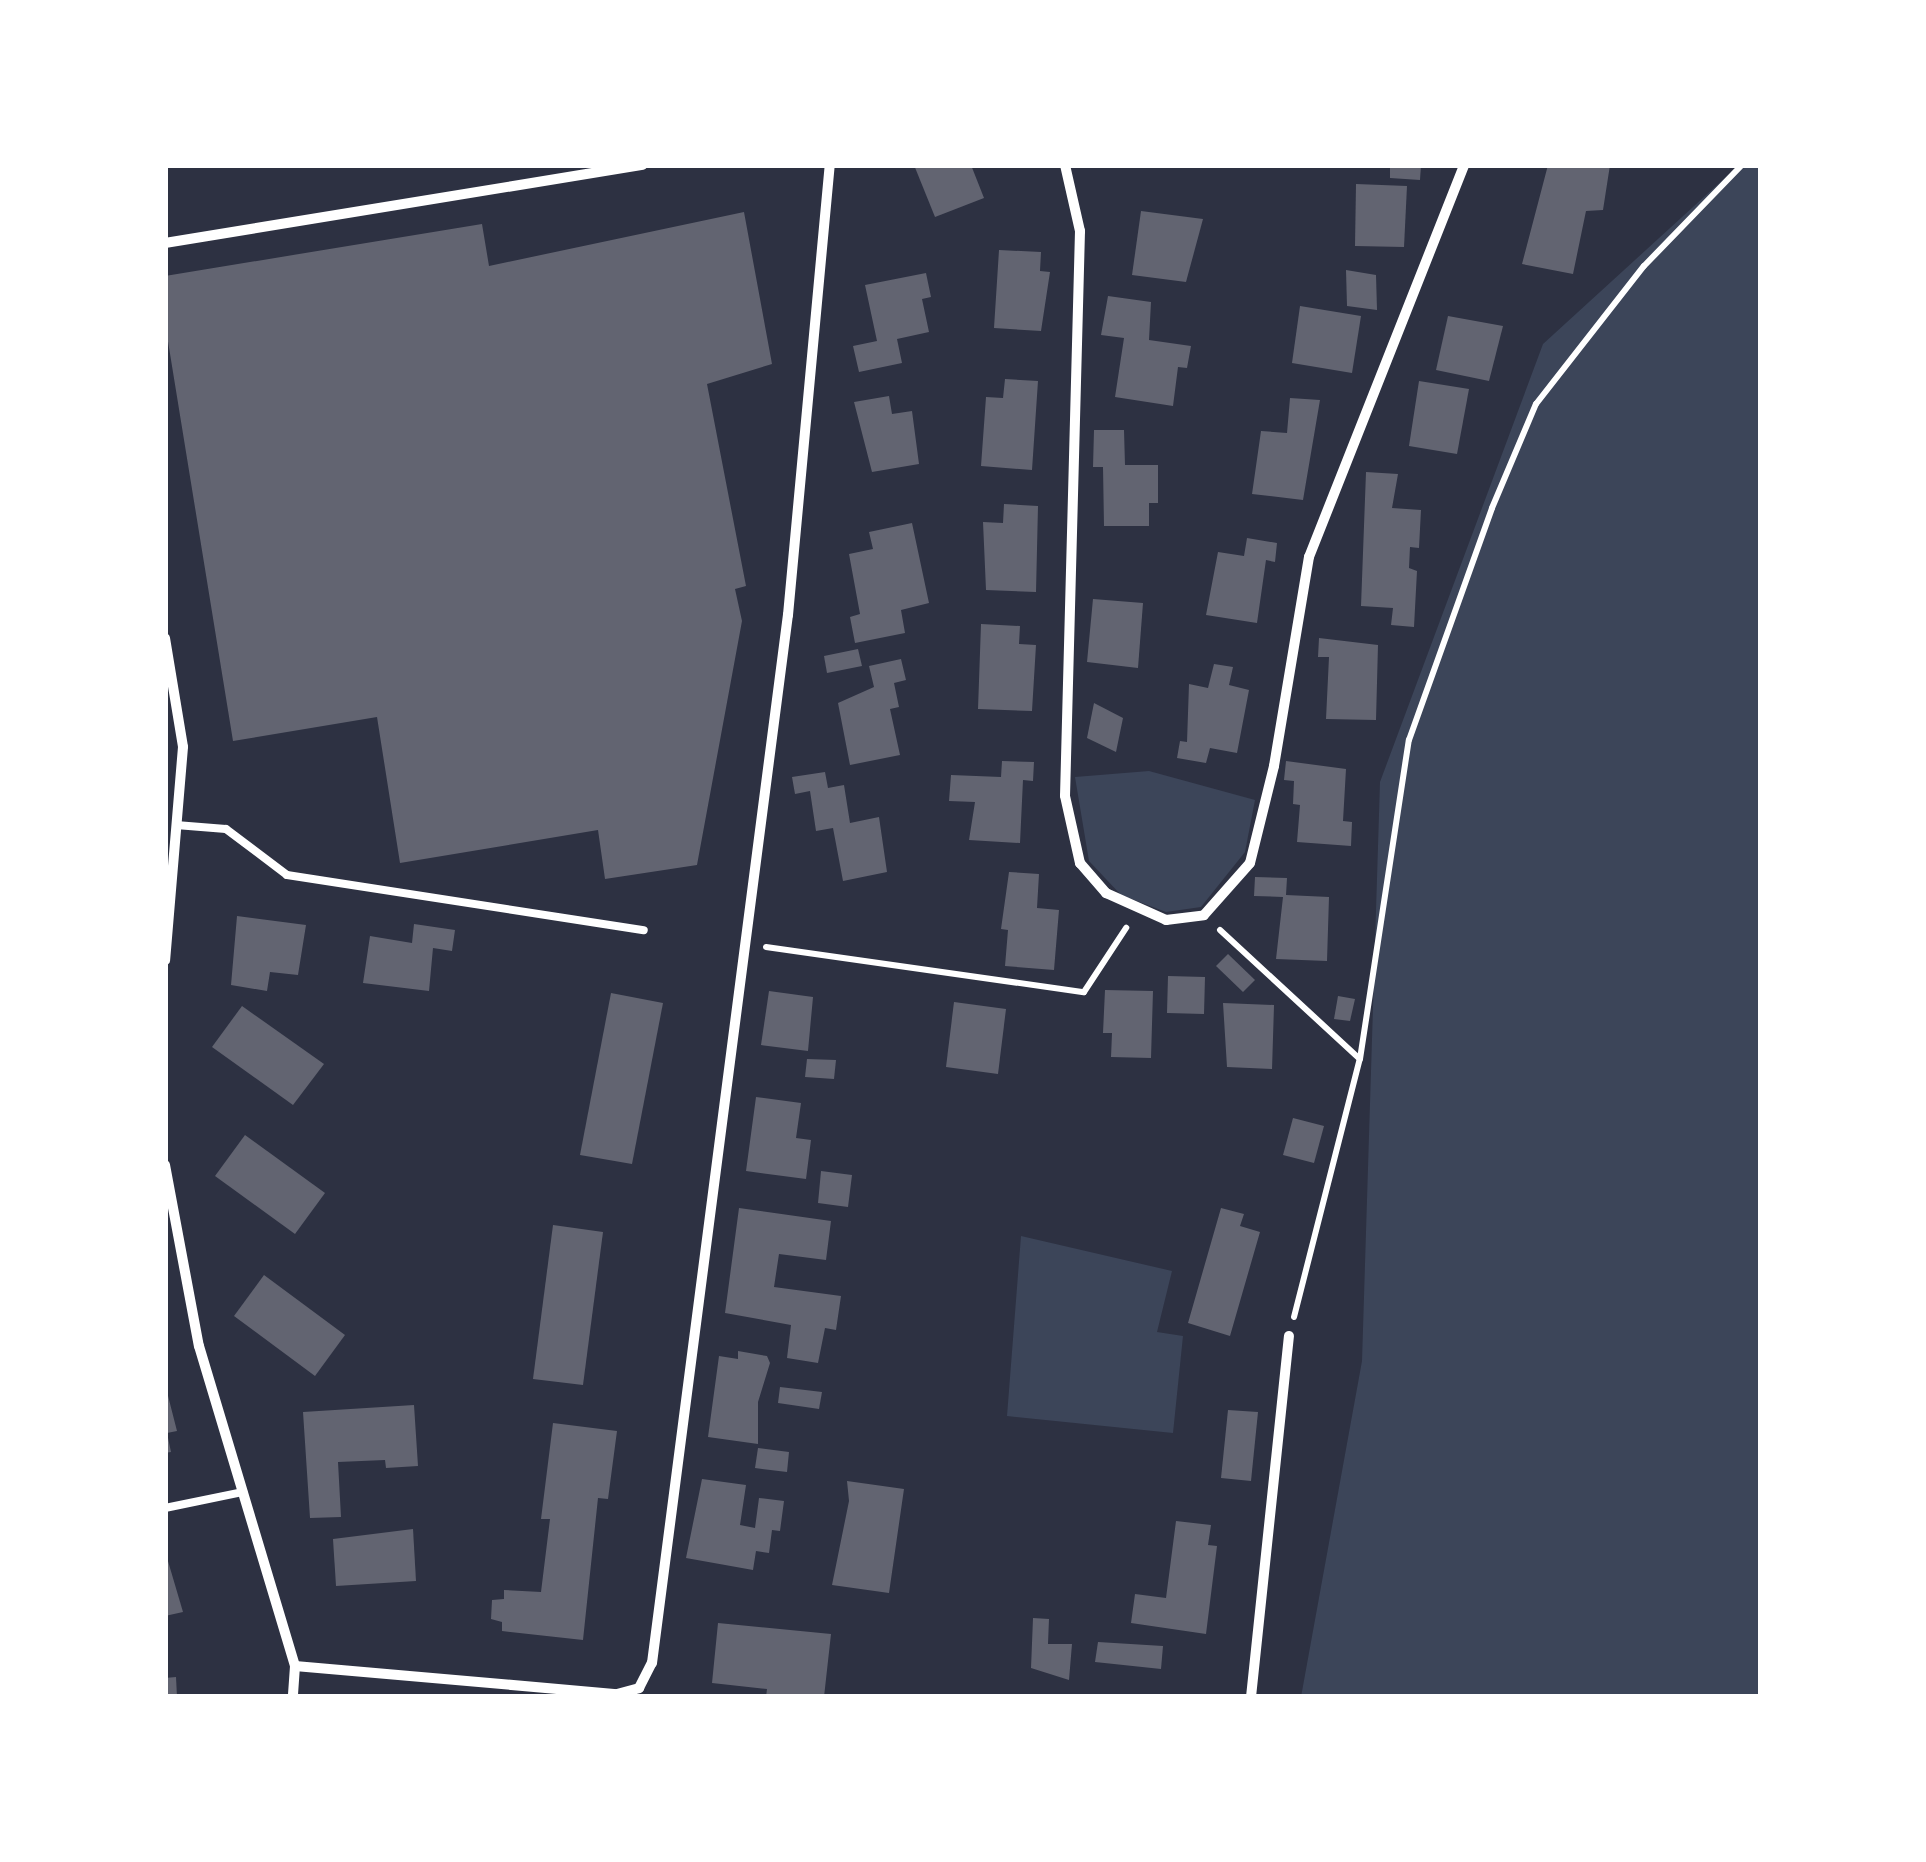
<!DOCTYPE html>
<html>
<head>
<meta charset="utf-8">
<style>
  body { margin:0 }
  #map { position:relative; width:1926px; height:1862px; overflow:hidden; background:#2d3142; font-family:"Archivo Narrow",sans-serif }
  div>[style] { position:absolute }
  .green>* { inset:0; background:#3c4559 }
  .building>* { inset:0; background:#626471 }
  .path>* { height:6px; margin:-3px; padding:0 3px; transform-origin:3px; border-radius:3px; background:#fff }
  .service>* { height:8px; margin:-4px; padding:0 4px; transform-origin:4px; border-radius:4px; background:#fff }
  .minor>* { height:10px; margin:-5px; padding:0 5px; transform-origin:5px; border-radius:5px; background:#fff }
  span { translate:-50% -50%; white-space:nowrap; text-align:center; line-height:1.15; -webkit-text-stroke:10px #fff; paint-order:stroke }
  .frame { position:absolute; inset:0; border:168px solid #fff; pointer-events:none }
</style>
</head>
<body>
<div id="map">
  <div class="green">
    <i style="clip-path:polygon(1739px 165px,1761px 165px,1761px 1697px,1301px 1697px,1362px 1361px,1380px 782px,1543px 344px)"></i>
    <i style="clip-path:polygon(1149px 771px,1255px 800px,1245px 852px,1201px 907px,1166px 912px,1121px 895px,1089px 861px,1075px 777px)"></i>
    <i style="clip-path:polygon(1021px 1236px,1172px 1271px,1157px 1332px,1183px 1336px,1173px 1433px,1007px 1416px)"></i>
  </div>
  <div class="building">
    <i style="clip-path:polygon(914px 165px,971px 165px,984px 198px,935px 217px)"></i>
    <i style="clip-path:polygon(1390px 165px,1421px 165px,1420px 180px,1390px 178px)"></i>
    <i style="clip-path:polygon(1548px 165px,1610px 165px,1603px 210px,1586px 211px,1573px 274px,1522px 264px)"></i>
    <i style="clip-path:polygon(1356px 184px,1407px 186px,1404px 247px,1355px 246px)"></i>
    <i style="clip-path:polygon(1141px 211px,1203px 219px,1186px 282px,1132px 275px)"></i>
    <i style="clip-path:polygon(744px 212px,772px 364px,707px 384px,746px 586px,735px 589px,742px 621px,697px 865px,605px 879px,598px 830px,400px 863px,377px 717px,233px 741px,165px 323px,165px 276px,482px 224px,489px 266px)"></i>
    <i style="clip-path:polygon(999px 250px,1041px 252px,1040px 271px,1050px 272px,1041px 331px,994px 328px)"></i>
    <i style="clip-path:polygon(1346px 270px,1376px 275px,1377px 310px,1347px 306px)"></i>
    <i style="clip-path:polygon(926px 273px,931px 297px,922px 299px,929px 332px,897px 339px,902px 363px,859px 372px,853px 346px,877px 341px,865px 285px)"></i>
    <i style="clip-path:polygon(1108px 296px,1151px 302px,1149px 340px,1191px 346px,1187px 368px,1178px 367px,1173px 406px,1115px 397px,1124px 338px,1101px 335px)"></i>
    <i style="clip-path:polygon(1300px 306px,1361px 316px,1352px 373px,1292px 363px)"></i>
    <i style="clip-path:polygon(1448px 316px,1503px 326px,1489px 381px,1436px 370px)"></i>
    <i style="clip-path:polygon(1005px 379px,1038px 381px,1032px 470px,981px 466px,986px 397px,1003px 398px)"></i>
    <i style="clip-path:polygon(1419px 381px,1469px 389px,1457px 454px,1409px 446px)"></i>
    <i style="clip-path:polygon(889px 396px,892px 414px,912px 411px,919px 464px,872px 472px,854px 402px)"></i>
    <i style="clip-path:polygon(1290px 398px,1320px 400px,1303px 500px,1252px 494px,1261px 431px,1287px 433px)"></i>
    <i style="clip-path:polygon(1094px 430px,1124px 430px,1125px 465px,1158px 465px,1158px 503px,1149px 503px,1149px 526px,1104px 526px,1103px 467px,1093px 467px)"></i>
    <i style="clip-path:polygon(1366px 472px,1398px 474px,1392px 508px,1421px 510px,1419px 548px,1410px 547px,1409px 568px,1417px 571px,1414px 627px,1391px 625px,1393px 608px,1361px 606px)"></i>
    <i style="clip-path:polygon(1004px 504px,1038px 506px,1036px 592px,986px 590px,983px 522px,1003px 523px)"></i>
    <i style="clip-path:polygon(912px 523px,929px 603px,901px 610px,905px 633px,855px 643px,850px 617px,860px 614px,849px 554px,873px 549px,869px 532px)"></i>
    <i style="clip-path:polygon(1247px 538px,1277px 543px,1275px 562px,1266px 560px,1257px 623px,1206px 615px,1218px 552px,1244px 556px)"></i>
    <i style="clip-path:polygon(1093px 599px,1143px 603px,1138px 668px,1087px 662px)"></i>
    <i style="clip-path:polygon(981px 624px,1020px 626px,1019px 644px,1036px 645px,1032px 711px,978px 709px)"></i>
    <i style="clip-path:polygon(1319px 638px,1378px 645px,1376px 720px,1326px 719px,1329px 657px,1318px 657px)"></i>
    <i style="clip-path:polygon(858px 649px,862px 666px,827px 673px,824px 656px)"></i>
    <i style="clip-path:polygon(901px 659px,906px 680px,894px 683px,899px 707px,890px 709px,900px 755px,850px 765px,838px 703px,874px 687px,869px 666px)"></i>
    <i style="clip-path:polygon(1214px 664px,1233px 667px,1229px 685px,1249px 690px,1237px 753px,1210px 748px,1206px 763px,1177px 758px,1180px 741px,1187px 742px,1189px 684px,1208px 688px)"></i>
    <i style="clip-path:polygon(1094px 703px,1123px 718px,1116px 752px,1087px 738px)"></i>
    <i style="clip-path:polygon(1002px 761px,1034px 762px,1033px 781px,1023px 780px,1020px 843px,969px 840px,975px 802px,949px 801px,951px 775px,1001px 777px)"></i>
    <i style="clip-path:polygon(1286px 761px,1346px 769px,1343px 821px,1352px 822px,1351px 846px,1297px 842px,1300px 805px,1293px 804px,1294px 781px,1284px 780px)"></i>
    <i style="clip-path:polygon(825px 772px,828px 788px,844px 785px,850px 823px,879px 817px,887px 872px,843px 881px,833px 828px,816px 831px,810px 791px,795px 794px,792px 777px)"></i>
    <i style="clip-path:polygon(1009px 872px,1039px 874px,1037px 908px,1059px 910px,1054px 970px,1005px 966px,1008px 930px,1001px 929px)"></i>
    <i style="clip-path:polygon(1255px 877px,1287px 878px,1286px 895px,1329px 897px,1327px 961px,1276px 959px,1283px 897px,1254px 896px)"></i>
    <i style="clip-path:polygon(237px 916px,306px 925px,298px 975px,270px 972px,267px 991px,231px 985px)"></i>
    <i style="clip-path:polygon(414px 924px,455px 930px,452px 951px,433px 948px,429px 991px,363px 983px,370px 936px,412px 943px)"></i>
    <i style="clip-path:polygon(1228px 954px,1255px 980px,1243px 992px,1216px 966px)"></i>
    <i style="clip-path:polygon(1168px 976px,1205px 977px,1204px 1014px,1167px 1013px)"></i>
    <i style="clip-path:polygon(1105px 990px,1153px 991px,1151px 1058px,1111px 1057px,1112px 1033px,1103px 1033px)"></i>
    <i style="clip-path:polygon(769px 991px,813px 997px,808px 1051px,761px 1045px)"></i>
    <i style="clip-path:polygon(611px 993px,663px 1003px,632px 1164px,580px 1155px)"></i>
    <i style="clip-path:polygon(1338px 996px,1355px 999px,1350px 1021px,1334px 1019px)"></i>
    <i style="clip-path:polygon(954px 1002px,1006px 1009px,998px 1074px,946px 1067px)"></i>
    <i style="clip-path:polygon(1223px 1003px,1274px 1005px,1272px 1069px,1227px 1067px)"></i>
    <i style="clip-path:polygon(242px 1006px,324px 1064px,293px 1105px,212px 1047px)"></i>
    <i style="clip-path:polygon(807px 1059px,836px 1060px,834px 1079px,805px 1077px)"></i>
    <i style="clip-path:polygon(756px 1097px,801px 1103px,796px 1138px,811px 1140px,806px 1179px,746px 1171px)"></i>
    <i style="clip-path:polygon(1293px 1118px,1324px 1126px,1314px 1163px,1283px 1155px)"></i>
    <i style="clip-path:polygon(245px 1135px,325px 1193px,295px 1234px,215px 1176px)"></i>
    <i style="clip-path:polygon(821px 1171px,852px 1175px,848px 1207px,818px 1203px)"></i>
    <i style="clip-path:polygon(739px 1208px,831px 1221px,826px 1260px,779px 1254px,774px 1287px,841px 1296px,836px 1330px,825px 1328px,818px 1363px,787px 1358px,791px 1325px,725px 1313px)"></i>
    <i style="clip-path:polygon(1221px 1208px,1244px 1214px,1240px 1226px,1260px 1232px,1230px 1336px,1188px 1323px)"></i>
    <i style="clip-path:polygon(553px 1225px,603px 1232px,583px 1385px,533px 1379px)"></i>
    <i style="clip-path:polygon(264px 1275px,345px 1335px,315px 1376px,234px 1316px)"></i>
    <i style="clip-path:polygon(738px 1351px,767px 1356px,770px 1363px,758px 1402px,758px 1444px,708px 1437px,719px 1356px,738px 1359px)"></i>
    <i style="clip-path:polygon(165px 1384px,177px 1431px,167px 1433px,171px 1452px,165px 1453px)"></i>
    <i style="clip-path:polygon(780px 1387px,822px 1392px,819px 1409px,778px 1403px)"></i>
    <i style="clip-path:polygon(414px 1405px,418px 1466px,386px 1468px,385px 1460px,338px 1462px,341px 1517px,310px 1518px,303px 1412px)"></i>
    <i style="clip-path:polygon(1228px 1410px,1258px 1412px,1251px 1481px,1221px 1478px)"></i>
    <i style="clip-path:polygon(553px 1423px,617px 1431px,608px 1499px,598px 1498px,583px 1640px,502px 1631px,502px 1622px,491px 1619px,492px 1600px,504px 1599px,504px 1590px,541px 1592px,550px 1519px,541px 1519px)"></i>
    <i style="clip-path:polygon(758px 1448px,789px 1452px,787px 1472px,755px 1468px)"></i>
    <i style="clip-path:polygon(702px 1479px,746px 1485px,740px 1525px,755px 1528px,759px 1498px,784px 1501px,780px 1531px,772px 1530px,769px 1553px,756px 1551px,753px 1570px,686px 1558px)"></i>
    <i style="clip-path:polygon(847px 1481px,904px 1489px,889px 1593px,832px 1585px,849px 1501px)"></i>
    <i style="clip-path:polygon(1176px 1521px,1211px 1525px,1208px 1545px,1217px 1546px,1206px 1634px,1131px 1623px,1135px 1594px,1166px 1598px)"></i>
    <i style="clip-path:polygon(413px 1529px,416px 1581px,336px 1586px,333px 1539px)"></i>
    <i style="clip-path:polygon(165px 1551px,183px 1612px,165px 1616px)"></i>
    <i style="clip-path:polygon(1033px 1618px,1049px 1619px,1048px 1644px,1072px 1644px,1069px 1680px,1031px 1668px)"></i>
    <i style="clip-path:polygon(718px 1623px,831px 1634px,824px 1697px,766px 1697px,767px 1689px,712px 1683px)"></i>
    <i style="clip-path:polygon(1098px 1642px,1163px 1646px,1161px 1669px,1095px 1662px)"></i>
    <i style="clip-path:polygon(176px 1677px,177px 1697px,165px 1697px,165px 1678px)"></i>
  </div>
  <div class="path">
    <i style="left:1220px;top:930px;width:190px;rotate:42.7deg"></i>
    <i style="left:766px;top:947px;width:321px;rotate:8.1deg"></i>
    <i style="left:1084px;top:992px;width:77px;rotate:-56.7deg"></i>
    <i style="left:1294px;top:1317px;width:266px;rotate:-75.7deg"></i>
    <i style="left:1360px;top:1059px;width:323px;rotate:-81.3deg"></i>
    <i style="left:1409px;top:740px;width:246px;rotate:-70.3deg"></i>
    <i style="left:1492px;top:508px;width:113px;rotate:-67.1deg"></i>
    <i style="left:1536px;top:404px;width:175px;rotate:-52deg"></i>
    <i style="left:1644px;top:266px;width:141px;rotate:-45.9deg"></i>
  </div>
  <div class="service">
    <i style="left:176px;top:825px;width:50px;rotate:4.6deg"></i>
    <i style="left:226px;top:829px;width:76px;rotate:37deg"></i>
    <i style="left:287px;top:875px;width:361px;rotate:8.8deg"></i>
    <i style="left:165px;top:1508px;width:80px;rotate:-11.6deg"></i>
  </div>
  <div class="minor">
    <i style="left:1065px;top:165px;width:68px;rotate:77.2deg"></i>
    <i style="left:1080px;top:231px;width:565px;rotate:91.52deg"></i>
    <i style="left:1065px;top:796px;width:69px;rotate:77.4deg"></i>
    <i style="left:1080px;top:863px;width:40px;rotate:49deg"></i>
    <i style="left:1106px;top:893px;width:66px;rotate:24.2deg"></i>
    <i style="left:1166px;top:920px;width:38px;rotate:-7deg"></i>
    <i style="left:1204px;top:915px;width:69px;rotate:-48.5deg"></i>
    <i style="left:1250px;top:863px;width:100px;rotate:-76.1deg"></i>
    <i style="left:1274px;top:766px;width:212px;rotate:-80.5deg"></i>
    <i style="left:1309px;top:557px;width:422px;rotate:-68.4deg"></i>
    <i style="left:165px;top:243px;width:484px;rotate:-9.3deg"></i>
    <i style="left:165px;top:638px;width:110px;rotate:80.6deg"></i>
    <i style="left:183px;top:747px;width:214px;rotate:94.8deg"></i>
    <i style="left:165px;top:1165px;width:184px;rotate:79.4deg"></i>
    <i style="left:199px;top:1346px;width:334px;rotate:73.3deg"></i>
    <i style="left:295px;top:1666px;width:31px;rotate:94deg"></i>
    <i style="left:295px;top:1666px;width:323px;rotate:5deg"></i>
    <i style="left:617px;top:1694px;width:23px;rotate:-15deg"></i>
    <i style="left:639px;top:1688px;width:28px;rotate:-63deg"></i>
    <i style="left:652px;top:1663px;width:1057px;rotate:-82.61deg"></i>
    <i style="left:788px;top:615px;width:452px;rotate:-84.7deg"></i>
    <i style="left:1251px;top:1697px;width:363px;rotate:-84deg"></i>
  </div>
  <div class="frame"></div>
</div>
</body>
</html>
